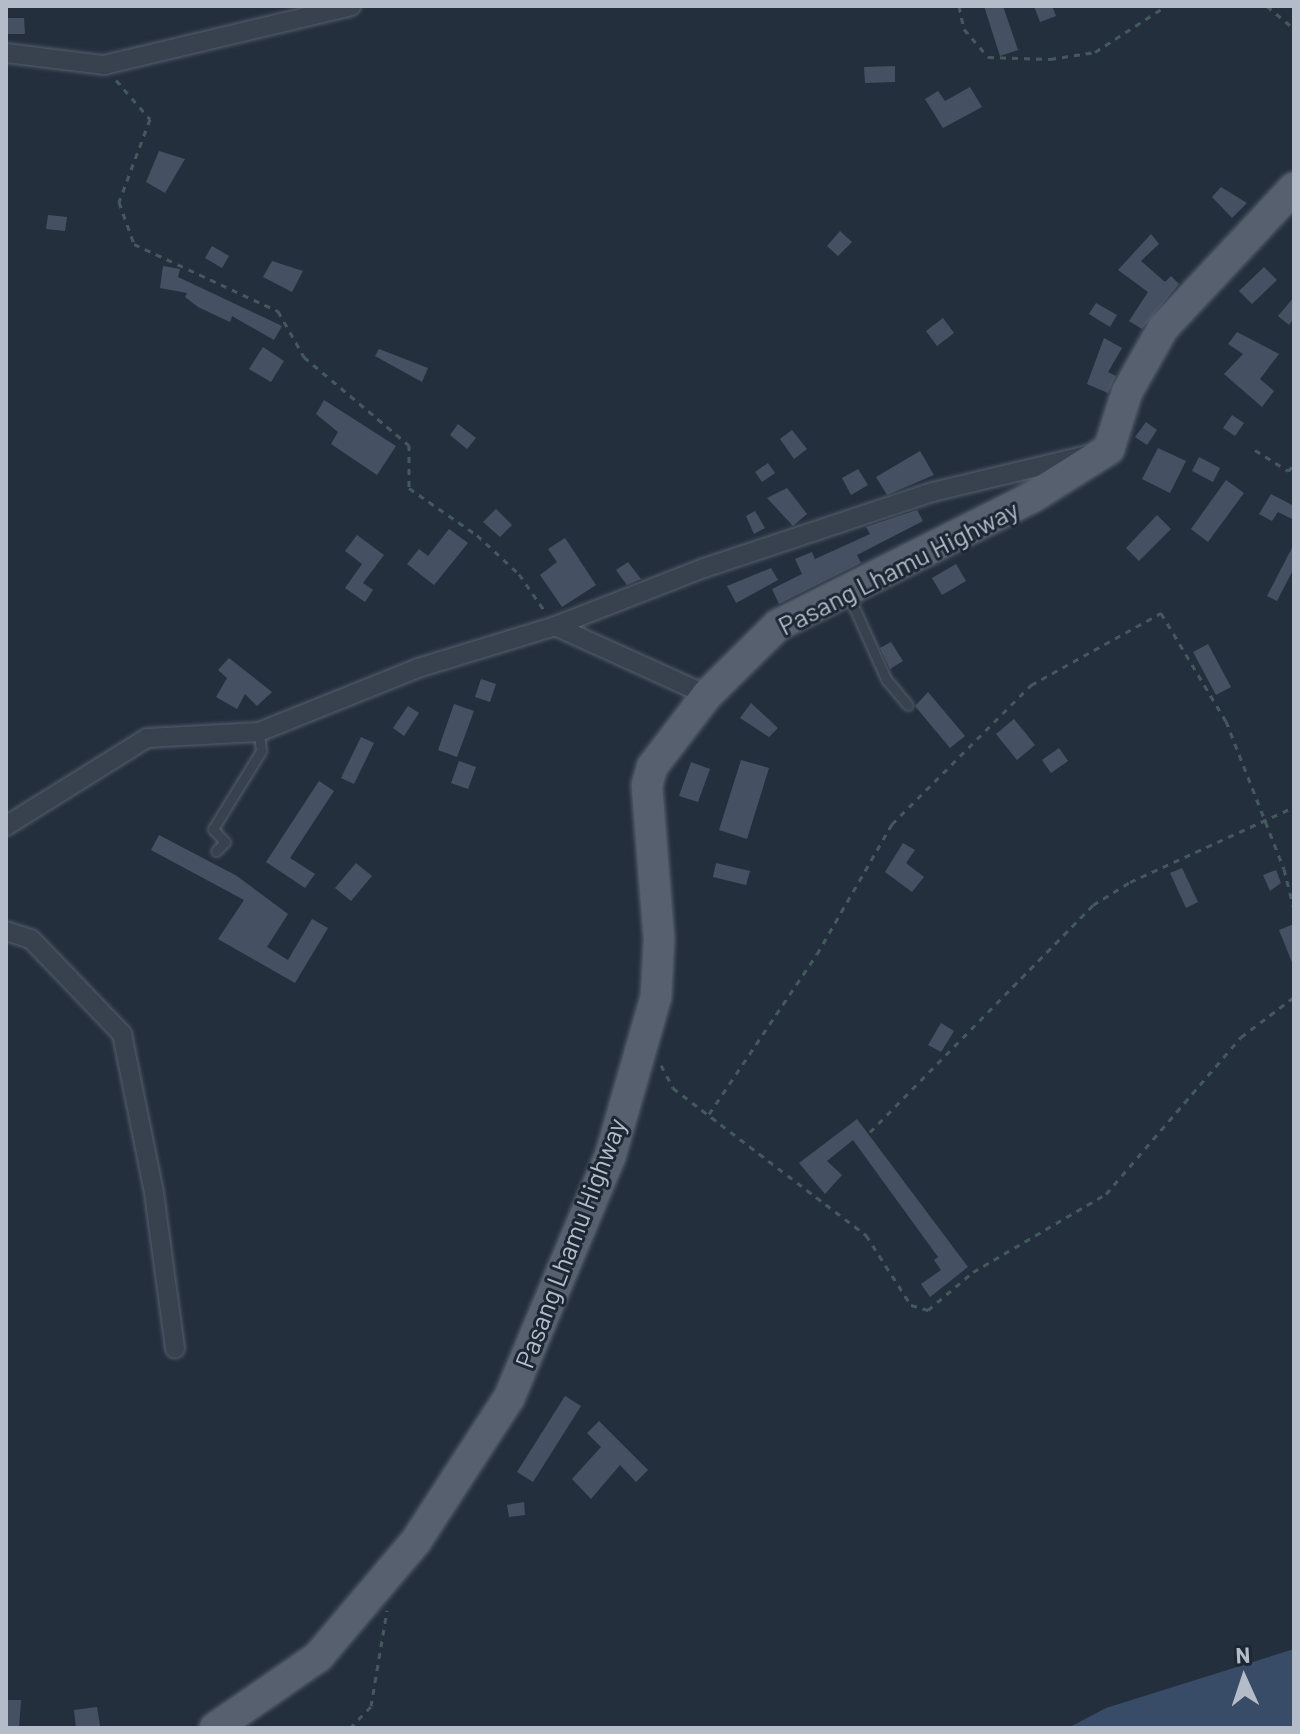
<!DOCTYPE html>
<html>
<head>
<meta charset="utf-8">
<style>
  body { margin:0 }
  #map { position:relative; width:1300px; height:1734px; overflow:hidden; background:#242f3e; font-family:Barlow,sans-serif }
  div>[style] { position:absolute }
  .water>* { inset:0; background:#394c67 }
  .building>* { inset:0; background:#455162 }
  .path>* { height:3px; margin-top:-1.5px; transform-origin:0; background:repeating-linear-gradient(90deg,#44595c 0 6px,transparent 0 12px) }
  .roads { filter:drop-shadow(0 0 2px #565f6c) drop-shadow(0 0 2px #565f6c) }
  .service>* { height:9px; margin:-4.5px; padding:0 4.5px; transform-origin:4.5px; border-radius:4.5px; background:#38414e }
  .minor>* { height:18px; margin:-9px; padding:0 9px; transform-origin:9px; border-radius:9px; background:#38414e }
  .primary>* { height:30px; margin:-15px; padding:0 15px; transform-origin:15px; border-radius:15px; background:#56606e }
  span { translate:-50% -50%; white-space:nowrap; text-align:center; line-height:1.15; -webkit-text-stroke:6px #1d2633; paint-order:stroke }
  .street-label { font-size:26px; color:#b4bcc9 }
  .frame { position:absolute; inset:0; border:8px solid #b4bcc9; pointer-events:none }
  .north { position:absolute; left:1204px; top:1638px; width:80px; height:80px; -webkit-text-stroke:6px #1d2633; paint-order:stroke; rotate:357deg; font-size:22px; font-weight:700; line-height:32px; text-align:center; color:#b4bcc9 }
  .north::after { content:''; display:block; margin:auto; width:28px; height:36px; background:#b4bcc9; clip-path:polygon(50% 0,100% 100%,50% 72%,0 100%) }
</style>
</head>
<body>
<div id="map">
  <div class="water">
    <i style="clip-path:polygon(1294px 1649px,1294px 1728px,1068px 1728px,1106px 1708px)"></i>
  </div>
  <div class="building">
    <i style="clip-path:polygon(984px 6px,1003px 6px,1018px 50px,1000px 56px)"></i>
    <i style="clip-path:polygon(1034px 6px,1052px 6px,1056px 16px,1040px 22px)"></i>
    <i style="clip-path:polygon(6px 18px,24px 18px,25px 34px,6px 34px)"></i>
    <i style="clip-path:polygon(895px 66px,895px 82px,865px 83px,864px 67px)"></i>
    <i style="clip-path:polygon(970px 87px,982px 107px,943px 128px,925px 99px,938px 91px,945px 101px)"></i>
    <i style="clip-path:polygon(159px 151px,185px 159px,165px 193px,146px 182px)"></i>
    <i style="clip-path:polygon(1221px 187px,1247px 203px,1232px 218px,1212px 197px)"></i>
    <i style="clip-path:polygon(48px 215px,67px 217px,65px 231px,46px 229px)"></i>
    <i style="clip-path:polygon(840px 231px,852px 242px,838px 256px,827px 246px)"></i>
    <i style="clip-path:polygon(1151px 234px,1159px 244px,1141px 261px,1165px 282px,1171px 276px,1179px 284px,1142px 329px,1129px 321px,1148px 292px,1118px 270px)"></i>
    <i style="clip-path:polygon(212px 246px,229px 256px,222px 268px,205px 258px)"></i>
    <i style="clip-path:polygon(272px 261px,303px 271px,292px 292px,263px 277px)"></i>
    <i style="clip-path:polygon(163px 266px,180px 269px,178px 277px,282px 326px,274px 340px,232px 316px,230px 322px,198px 307px,185px 297px,187px 293px,160px 288px)"></i>
    <i style="clip-path:polygon(1264px 267px,1277px 280px,1252px 304px,1239px 291px)"></i>
    <i style="clip-path:polygon(1294px 297px,1294px 318px,1289px 325px,1278px 316px)"></i>
    <i style="clip-path:polygon(1096px 303px,1117px 315px,1110px 327px,1089px 314px)"></i>
    <i style="clip-path:polygon(943px 318px,954px 333px,937px 346px,926px 331px)"></i>
    <i style="clip-path:polygon(1237px 332px,1279px 354px,1260px 379px,1274px 391px,1262px 407px,1224px 374px,1243px 354px,1228px 344px)"></i>
    <i style="clip-path:polygon(1104px 338px,1122px 348px,1108px 372px,1116px 376px,1108px 393px,1087px 384px)"></i>
    <i style="clip-path:polygon(263px 347px,284px 361px,271px 382px,249px 369px)"></i>
    <i style="clip-path:polygon(379px 349px,428px 368px,422px 382px,375px 356px)"></i>
    <i style="clip-path:polygon(324px 400px,396px 446px,377px 475px,331px 444px,338px 432px,316px 414px)"></i>
    <i style="clip-path:polygon(1232px 415px,1244px 423px,1235px 436px,1223px 428px)"></i>
    <i style="clip-path:polygon(1146px 422px,1157px 430px,1147px 445px,1135px 437px)"></i>
    <i style="clip-path:polygon(458px 424px,476px 438px,467px 449px,450px 435px)"></i>
    <i style="clip-path:polygon(792px 430px,807px 449px,794px 459px,780px 439px)"></i>
    <i style="clip-path:polygon(1158px 448px,1186px 461px,1170px 493px,1142px 479px)"></i>
    <i style="clip-path:polygon(920px 451px,934px 475px,887px 495px,876px 477px)"></i>
    <i style="clip-path:polygon(1199px 457px,1220px 468px,1213px 482px,1192px 471px)"></i>
    <i style="clip-path:polygon(768px 463px,775px 473px,762px 482px,755px 472px)"></i>
    <i style="clip-path:polygon(858px 469px,868px 485px,851px 495px,842px 478px)"></i>
    <i style="clip-path:polygon(1226px 480px,1244px 493px,1208px 542px,1191px 529px)"></i>
    <i style="clip-path:polygon(787px 488px,807px 514px,793px 526px,767px 498px)"></i>
    <i style="clip-path:polygon(1271px 494px,1294px 506px,1294px 520px,1278px 512px,1272px 521px,1259px 514px)"></i>
    <i style="clip-path:polygon(496px 509px,512px 525px,500px 537px,483px 522px)"></i>
    <i style="clip-path:polygon(917px 510px,923px 521px,857px 555px,861px 563px,779px 604px,772px 589px,802px 574px,795px 559px,812px 552px,815px 559px,870px 534px,866px 527px)"></i>
    <i style="clip-path:polygon(755px 511px,765px 528px,754px 534px,746px 516px)"></i>
    <i style="clip-path:polygon(1157px 515px,1171px 529px,1139px 561px,1126px 548px)"></i>
    <i style="clip-path:polygon(449px 529px,468px 543px,434px 585px,407px 564px,419px 549px,428px 556px)"></i>
    <i style="clip-path:polygon(357px 535px,384px 555px,363px 583px,373px 590px,365px 602px,345px 588px,362px 564px,345px 551px)"></i>
    <i style="clip-path:polygon(565px 538px,596px 585px,562px 607px,540px 575px,557px 562px,548px 549px)"></i>
    <i style="clip-path:polygon(1294px 544px,1294px 568px,1277px 601px,1267px 596px)"></i>
    <i style="clip-path:polygon(628px 562px,641px 579px,627px 585px,616px 570px)"></i>
    <i style="clip-path:polygon(956px 564px,966px 581px,942px 595px,932px 578px)"></i>
    <i style="clip-path:polygon(771px 568px,778px 580px,736px 603px,727px 586px)"></i>
    <i style="clip-path:polygon(891px 642px,903px 661px,890px 669px,880px 648px)"></i>
    <i style="clip-path:polygon(1208px 644px,1231px 687px,1216px 695px,1193px 652px)"></i>
    <i style="clip-path:polygon(229px 658px,272px 692px,257px 706px,245px 694px,237px 709px,216px 697px,227px 678px,218px 670px)"></i>
    <i style="clip-path:polygon(481px 679px,496px 684px,490px 702px,475px 697px)"></i>
    <i style="clip-path:polygon(928px 692px,965px 736px,950px 748px,915px 706px)"></i>
    <i style="clip-path:polygon(751px 703px,778px 728px,769px 737px,740px 718px)"></i>
    <i style="clip-path:polygon(454px 704px,474px 711px,457px 757px,438px 750px)"></i>
    <i style="clip-path:polygon(408px 706px,419px 713px,404px 736px,393px 728px)"></i>
    <i style="clip-path:polygon(1014px 719px,1035px 745px,1017px 760px,996px 734px)"></i>
    <i style="clip-path:polygon(361px 737px,374px 743px,354px 784px,341px 778px)"></i>
    <i style="clip-path:polygon(1059px 748px,1068px 761px,1051px 773px,1042px 760px)"></i>
    <i style="clip-path:polygon(741px 760px,769px 768px,747px 839px,719px 830px)"></i>
    <i style="clip-path:polygon(459px 761px,476px 767px,468px 789px,451px 783px)"></i>
    <i style="clip-path:polygon(691px 762px,710px 769px,698px 802px,679px 796px)"></i>
    <i style="clip-path:polygon(319px 781px,334px 791px,290px 858px,315px 874px,305px 888px,266px 862px)"></i>
    <i style="clip-path:polygon(159px 835px,237px 876px,288px 914px,267px 947px,288px 960px,312px 919px,328px 928px,295px 983px,218px 939px,244px 900px,151px 850px)"></i>
    <i style="clip-path:polygon(903px 843px,915px 850px,906px 863px,924px 877px,912px 892px,885px 872px)"></i>
    <i style="clip-path:polygon(356px 863px,372px 876px,351px 901px,335px 888px)"></i>
    <i style="clip-path:polygon(716px 863px,750px 871px,746px 885px,713px 877px)"></i>
    <i style="clip-path:polygon(1182px 868px,1198px 902px,1186px 908px,1170px 873px)"></i>
    <i style="clip-path:polygon(1276px 870px,1281px 883px,1270px 891px,1263px 875px)"></i>
    <i style="clip-path:polygon(1294px 924px,1294px 965px,1293px 965px,1279px 930px)"></i>
    <i style="clip-path:polygon(941px 1023px,954px 1031px,941px 1052px,928px 1045px)"></i>
    <i style="clip-path:polygon(857px 1119px,968px 1267px,930px 1297px,921px 1284px,941px 1270px,934px 1260px,938px 1257px,853px 1140px,827px 1161px,842px 1175px,825px 1194px,799px 1163px)"></i>
    <i style="clip-path:polygon(565px 1396px,581px 1406px,533px 1482px,517px 1472px)"></i>
    <i style="clip-path:polygon(599px 1421px,648px 1470px,636px 1482px,620px 1465px,591px 1499px,572px 1479px,601px 1447px,587px 1433px)"></i>
    <i style="clip-path:polygon(524px 1502px,525px 1515px,509px 1517px,507px 1505px)"></i>
    <i style="clip-path:polygon(6px 1700px,21px 1700px,19px 1728px,6px 1728px)"></i>
    <i style="clip-path:polygon(97px 1707px,100px 1726px,76px 1728px,74px 1710px)"></i>
  </div>
  <div class="path">
    <i style="left:959px;top:6px;width:24px;rotate:78deg"></i>
    <i style="left:964px;top:29px;width:37px;rotate:49deg"></i>
    <i style="left:988px;top:57px;width:62px;rotate:1.8deg"></i>
    <i style="left:1050px;top:59px;width:46px;rotate:-8.8deg"></i>
    <i style="left:1095px;top:52px;width:85px;rotate:-32.9deg"></i>
    <i style="left:1267px;top:6px;width:35px;rotate:40deg"></i>
    <i style="left:116px;top:80px;width:52px;rotate:48.9deg"></i>
    <i style="left:150px;top:119px;width:89px;rotate:110.5deg"></i>
    <i style="left:119px;top:202px;width:45px;rotate:70.3deg"></i>
    <i style="left:134px;top:244px;width:159px;rotate:25deg"></i>
    <i style="left:278px;top:311px;width:53px;rotate:60.5deg"></i>
    <i style="left:304px;top:357px;width:137px;rotate:40deg"></i>
    <i style="left:409px;top:445px;width:43px;rotate:90deg"></i>
    <i style="left:409px;top:488px;width:83px;rotate:34.7deg"></i>
    <i style="left:477px;top:535px;width:57px;rotate:42.9deg"></i>
    <i style="left:519px;top:574px;width:44px;rotate:55.2deg"></i>
    <i style="left:1255px;top:450px;width:39px;rotate:32deg"></i>
    <i style="left:1288px;top:471px;width:8px;rotate:-45deg"></i>
    <i style="left:661px;top:1065px;width:26px;rotate:62deg"></i>
    <i style="left:673px;top:1088px;width:243px;rotate:37.3deg"></i>
    <i style="left:866px;top:1235px;width:83px;rotate:57.3deg"></i>
    <i style="left:911px;top:1305px;width:18px;rotate:16deg"></i>
    <i style="left:928px;top:1310px;width:59px;rotate:-40.2deg"></i>
    <i style="left:973px;top:1272px;width:154px;rotate:-30.4deg"></i>
    <i style="left:1106px;top:1194px;width:207px;rotate:-49.3deg"></i>
    <i style="left:1241px;top:1037px;width:66px;rotate:-37deg"></i>
    <i style="left:709px;top:1114px;width:193px;rotate:-56deg"></i>
    <i style="left:817px;top:954px;width:150px;rotate:-60deg"></i>
    <i style="left:892px;top:824px;width:197px;rotate:-45deg"></i>
    <i style="left:1031px;top:685px;width:149px;rotate:-29deg"></i>
    <i style="left:1161px;top:613px;width:126px;rotate:59deg"></i>
    <i style="left:1226px;top:721px;width:159px;rotate:68.6deg"></i>
    <i style="left:1284px;top:869px;width:41px;rotate:76deg"></i>
    <i style="left:870px;top:1132px;width:318px;rotate:-45.5deg"></i>
    <i style="left:1093px;top:905px;width:44px;rotate:-31.9deg"></i>
    <i style="left:1130px;top:882px;width:180px;rotate:-24.6deg"></i>
    <i style="left:350px;top:1728px;width:30px;rotate:-46deg"></i>
    <i style="left:371px;top:1706px;width:97px;rotate:-80.5deg"></i>
  </div>
  <div class="roads">
    <div class="service">
      <i style="left:848px;top:594px;width:93px;rotate:65.9deg"></i>
      <i style="left:886px;top:679px;width:34px;rotate:50deg"></i>
      <i style="left:216px;top:851px;width:13px;rotate:-45deg"></i>
      <i style="left:225px;top:842px;width:18px;rotate:-133deg"></i>
      <i style="left:213px;top:829px;width:92px;rotate:-58.4deg"></i>
      <i style="left:261px;top:751px;width:19px;rotate:-96deg"></i>
    </div>
    <div class="minor">
      <i style="left:6px;top:53px;width:99px;rotate:7deg"></i>
      <i style="left:104px;top:65px;width:254px;rotate:-13.4deg"></i>
      <i style="left:555px;top:626px;width:167px;rotate:24.4deg"></i>
      <i style="left:6px;top:826px;width:166px;rotate:-32deg"></i>
      <i style="left:147px;top:738px;width:112px;rotate:-3.1deg"></i>
      <i style="left:259px;top:732px;width:171px;rotate:-21.9deg"></i>
      <i style="left:418px;top:668px;width:143px;rotate:-17deg"></i>
      <i style="left:555px;top:626px;width:160px;rotate:-21.3deg"></i>
      <i style="left:704px;top:568px;width:241px;rotate:-18.4deg"></i>
      <i style="left:933px;top:492px;width:158px;rotate:-13.5deg"></i>
      <i style="left:6px;top:931px;width:26px;rotate:18deg"></i>
      <i style="left:31px;top:939px;width:132px;rotate:46.2deg"></i>
      <i style="left:122px;top:1034px;width:162px;rotate:78.6deg"></i>
      <i style="left:154px;top:1193px;width:157px;rotate:82.3deg"></i>
    </div>
    <div class="primary">
      <i style="left:215px;top:1728px;width:125px;rotate:-34.6deg"></i>
      <i style="left:318px;top:1657px;width:152px;rotate:-49.8deg"></i>
      <i style="left:416px;top:1541px;width:171px;rotate:-57deg"></i>
      <i style="left:509px;top:1398px;width:261px;rotate:-67.3deg"></i>
      <i style="left:610px;top:1157px;width:166px;rotate:-74deg"></i>
      <i style="left:656px;top:997px;width:58px;rotate:-87deg"></i>
      <i style="left:659px;top:939px;width:154px;rotate:-94.5deg"></i>
      <i style="left:647px;top:785px;width:19px;rotate:-74deg"></i>
      <i style="left:652px;top:767px;width:91px;rotate:-52.6deg"></i>
      <i style="left:707px;top:695px;width:100px;rotate:-44.6deg"></i>
      <i style="left:778px;top:625px;width:283px;rotate:-26.7deg"></i>
      <i style="left:1031px;top:498px;width:92px;rotate:-32.1deg"></i>
      <i style="left:1109px;top:449px;width:60px;rotate:-72.5deg"></i>
      <i style="left:1127px;top:392px;width:73px;rotate:-60.6deg"></i>
      <i style="left:1163px;top:328px;width:192px;rotate:-46.9deg"></i>
    </div>
  </div>
  <div class="street-label">
    <span style="left:898px;top:567px;rotate:-27deg">Pasang Lhamu Highway</span>
    <span style="left:570px;top:1243px;rotate:-69deg">Pasang Lhamu Highway</span>
  </div>
  <div class="frame"></div>
  <div class="north">N</div>
</div>
</body>
</html>
